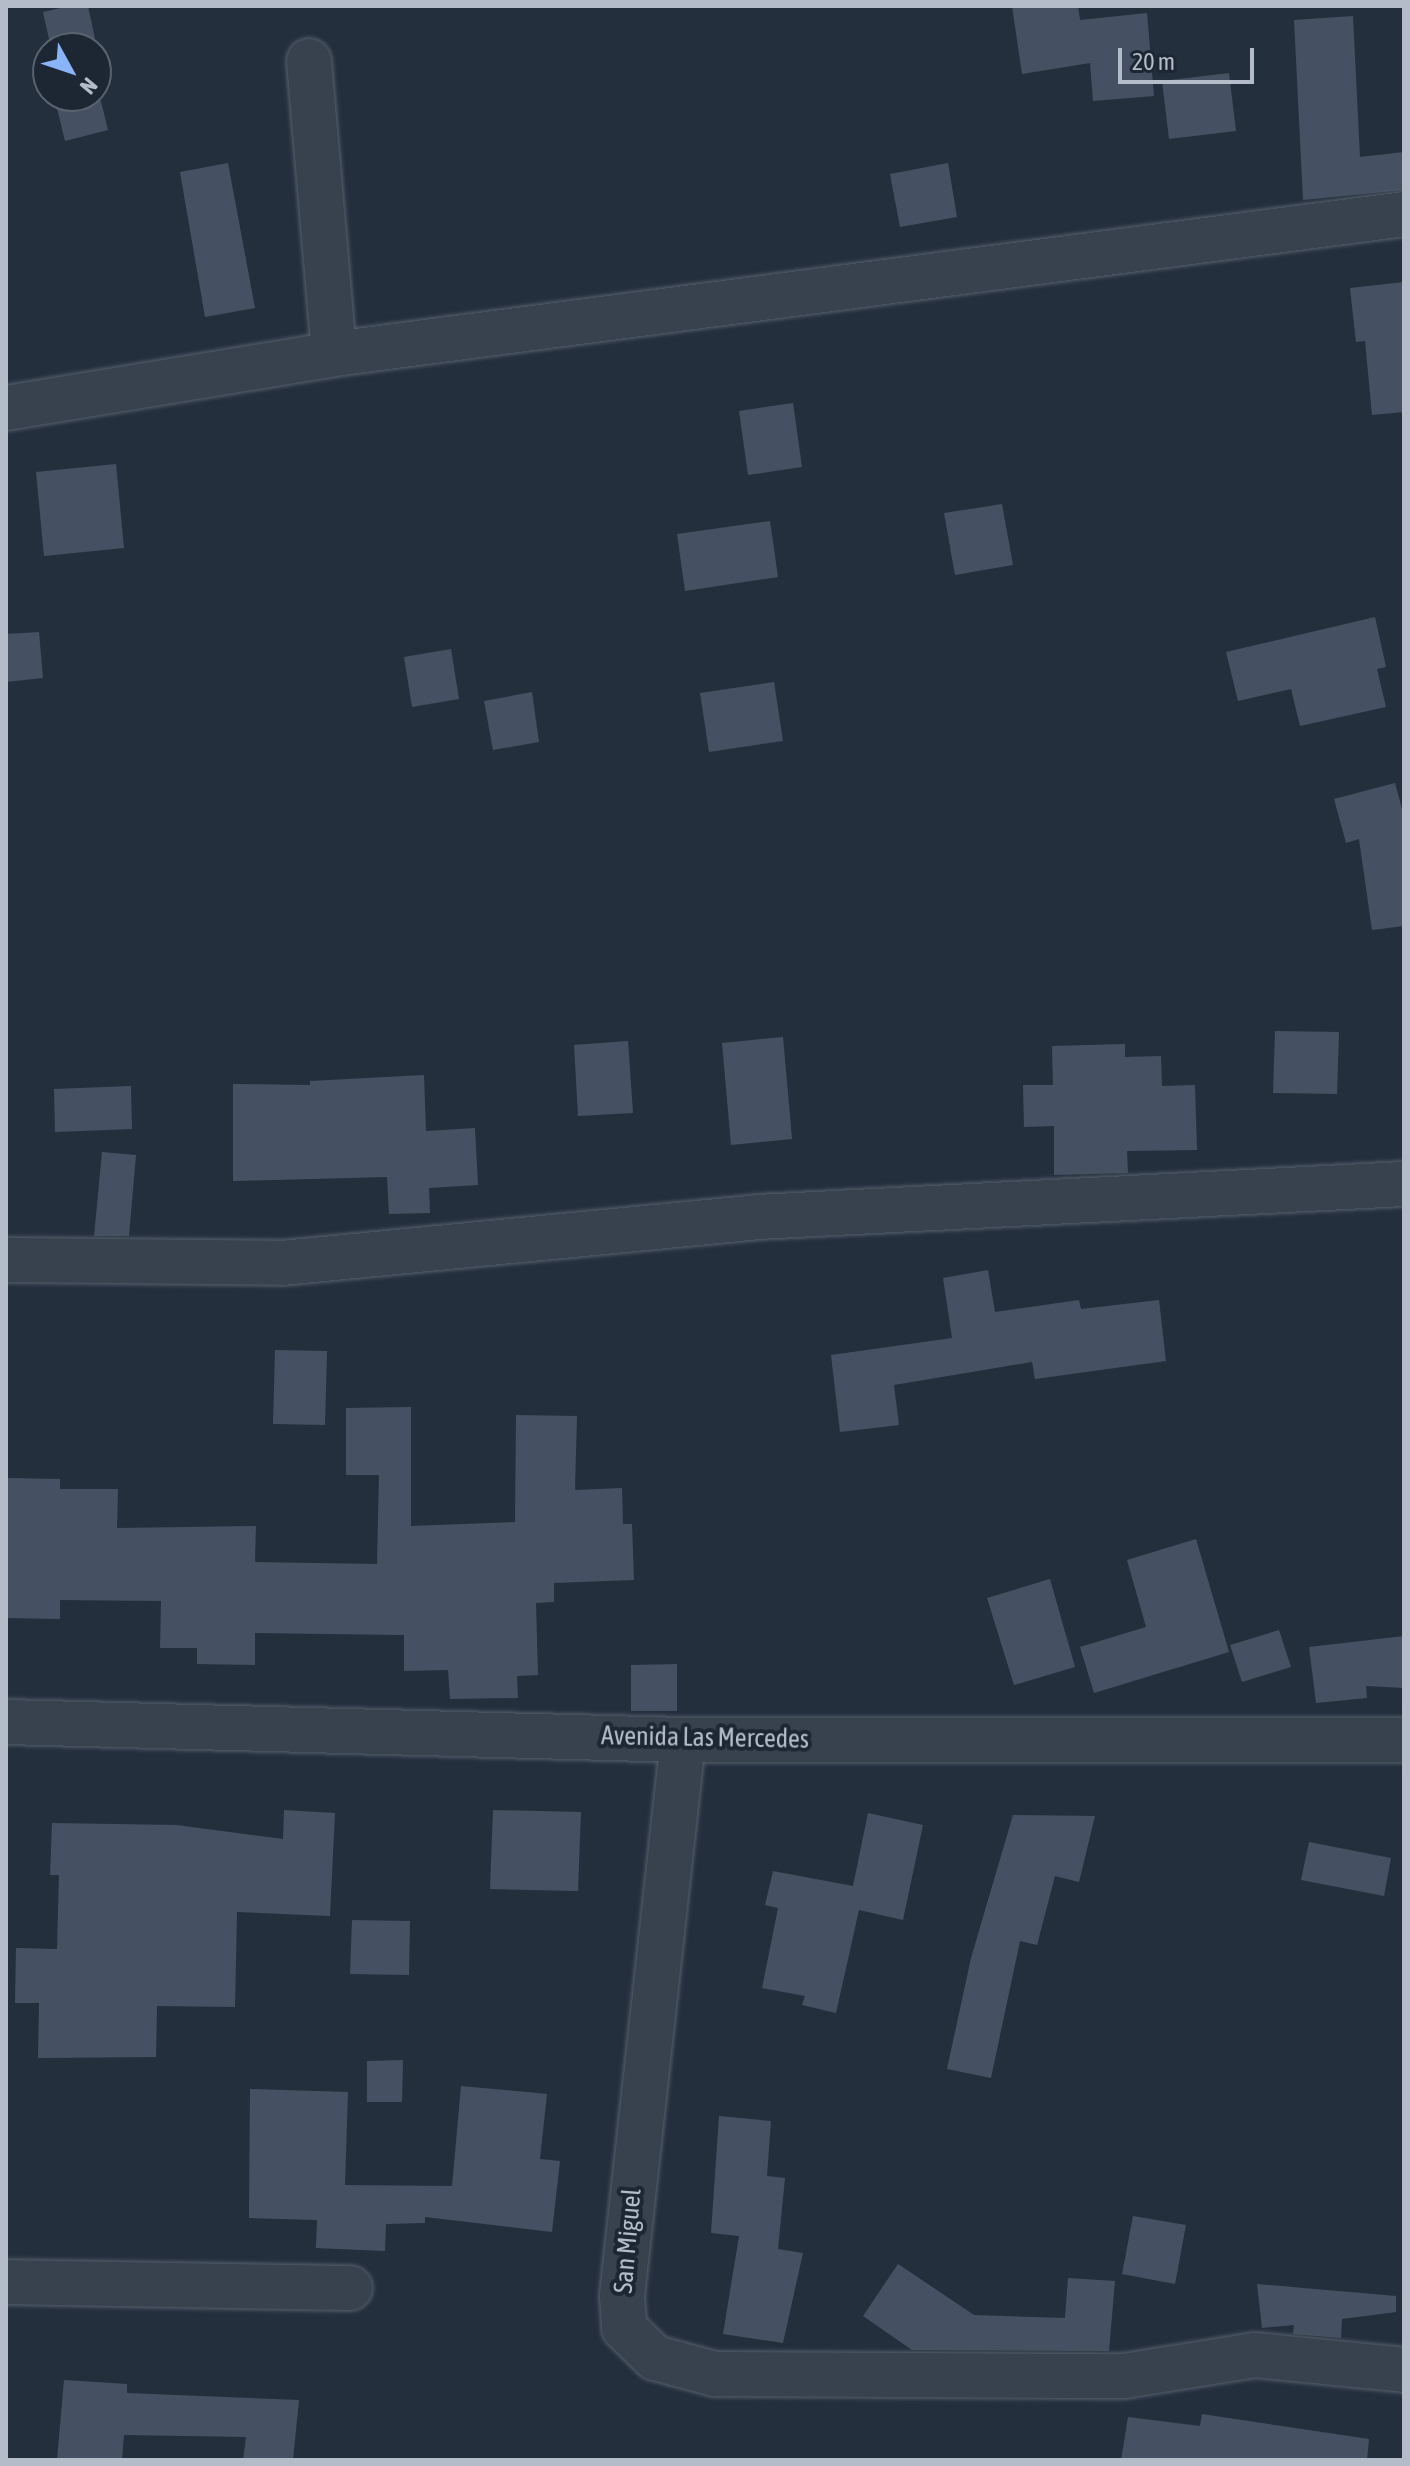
<!DOCTYPE html>
<html>
<head>
<meta charset="utf-8">
<style>
  body { margin:0 }
  #map { position:relative; width:1410px; height:2466px; overflow:hidden; background:#242f3e; font-family:"Asap Condensed",sans-serif }
  div>[style] { position:absolute }
  .building>* { inset:0; background:#455162 }
  .roads { filter:drop-shadow(0 0 2px #565f6c) drop-shadow(0 0 2px #565f6c) }
  .minor>* { height:44px; margin:-22px; padding:0 22px; transform-origin:22px; border-radius:22px; background:#38414e }
  span { translate:-50% -50%; white-space:nowrap; text-align:center; line-height:1.15; -webkit-text-stroke:8px #1d2633; paint-order:stroke }
  .street-label { font-size:26px; color:#b4bcc9 }
  .frame { position:absolute; inset:0; border:8px solid #b4bcc9; pointer-events:none }
  .north { position:absolute; left:32px; top:32px; width:80px; height:80px; box-sizing:border-box; background:#1d2633; border:2px solid #59626f; border-radius:50%; rotate:130deg; font-size:22px; font-weight:700; line-height:32px; text-align:center; color:#b4bcc9 }
  .north::after { content:''; display:block; margin:auto; width:28px; height:36px; background:#8ab4f8; clip-path:polygon(50% 0,100% 100%,50% 72%,0 100%) }
  .scale { position:absolute; left:1118px; top:48px; width:136px; height:36px; box-sizing:border-box; border:4px solid #b4bcc9; border-top:0; padding-left:10px; font-size:24px; line-height:28px; white-space:nowrap; color:#b4bcc9; -webkit-text-stroke:6px #1d2633; paint-order:stroke }
</style>
</head>
<body>
<div id="map">
  <div class="building">
    <i style="clip-path:polygon(69px 6px,88px 6px,103px 76px,96px 78px,96px 48px,51px 48px,43px 12px)"></i>
    <i style="clip-path:polygon(1012px 6px,1078px 6px,1080px 20px,1147px 13px,1154px 96px,1093px 101px,1090px 63px,1022px 74px)"></i>
    <i style="clip-path:polygon(1353px 16px,1360px 157px,1404px 152px,1404px 190px,1303px 200px,1294px 20px)"></i>
    <i style="clip-path:polygon(1229px 73px,1236px 131px,1169px 139px,1162px 81px)"></i>
    <i style="clip-path:polygon(96px 81px,108px 130px,65px 141px,54px 96px,96px 96px)"></i>
    <i style="clip-path:polygon(228px 163px,255px 308px,205px 317px,180px 172px)"></i>
    <i style="clip-path:polygon(948px 163px,957px 217px,900px 227px,890px 174px)"></i>
    <i style="clip-path:polygon(1404px 282px,1404px 412px,1372px 415px,1365px 341px,1356px 342px,1350px 288px)"></i>
    <i style="clip-path:polygon(793px 403px,802px 467px,748px 475px,739px 411px)"></i>
    <i style="clip-path:polygon(116px 464px,124px 548px,44px 556px,36px 472px)"></i>
    <i style="clip-path:polygon(1002px 504px,1013px 565px,955px 575px,944px 513px)"></i>
    <i style="clip-path:polygon(770px 521px,778px 577px,685px 591px,677px 534px)"></i>
    <i style="clip-path:polygon(1375px 617px,1386px 667px,1377px 669px,1386px 707px,1300px 726px,1291px 689px,1238px 701px,1226px 652px)"></i>
    <i style="clip-path:polygon(39px 632px,43px 678px,6px 682px,6px 634px)"></i>
    <i style="clip-path:polygon(451px 649px,459px 699px,412px 707px,404px 657px)"></i>
    <i style="clip-path:polygon(774px 682px,783px 741px,709px 752px,700px 693px)"></i>
    <i style="clip-path:polygon(532px 692px,539px 742px,493px 750px,484px 701px)"></i>
    <i style="clip-path:polygon(1395px 783px,1404px 816px,1404px 926px,1372px 930px,1359px 839px,1346px 843px,1334px 799px)"></i>
    <i style="clip-path:polygon(1275px 1031px,1339px 1032px,1337px 1094px,1273px 1093px)"></i>
    <i style="clip-path:polygon(783px 1037px,792px 1139px,731px 1145px,722px 1043px)"></i>
    <i style="clip-path:polygon(628px 1041px,633px 1113px,578px 1116px,574px 1045px)"></i>
    <i style="clip-path:polygon(1125px 1044px,1125px 1057px,1161px 1056px,1162px 1086px,1195px 1085px,1197px 1150px,1127px 1151px,1128px 1173px,1054px 1175px,1054px 1126px,1024px 1127px,1023px 1085px,1053px 1085px,1052px 1046px)"></i>
    <i style="clip-path:polygon(424px 1075px,426px 1131px,475px 1128px,478px 1185px,429px 1188px,430px 1213px,389px 1214px,387px 1177px,233px 1181px,233px 1084px,310px 1085px,310px 1081px)"></i>
    <i style="clip-path:polygon(131px 1086px,132px 1129px,55px 1132px,54px 1089px)"></i>
    <i style="clip-path:polygon(102px 1152px,136px 1155px,129px 1236px,94px 1236px)"></i>
    <i style="clip-path:polygon(988px 1270px,995px 1312px,1079px 1300px,1081px 1309px,1159px 1300px,1166px 1361px,1035px 1379px,1032px 1362px,894px 1385px,899px 1425px,840px 1432px,831px 1355px,952px 1338px,943px 1278px)"></i>
    <i style="clip-path:polygon(275px 1350px,327px 1351px,325px 1425px,273px 1424px)"></i>
    <i style="clip-path:polygon(411px 1407px,411px 1526px,515px 1522px,516px 1415px,577px 1416px,575px 1490px,622px 1488px,623px 1524px,632px 1524px,634px 1580px,554px 1583px,554px 1602px,536px 1603px,538px 1675px,517px 1676px,518px 1698px,450px 1699px,448px 1670px,404px 1671px,404px 1635px,255px 1633px,255px 1665px,197px 1664px,197px 1648px,160px 1648px,161px 1601px,60px 1600px,60px 1619px,8px 1618px,6px 1478px,60px 1479px,60px 1489px,118px 1489px,117px 1528px,256px 1526px,255px 1562px,377px 1564px,379px 1475px,346px 1475px,346px 1408px)"></i>
    <i style="clip-path:polygon(1196px 1539px,1229px 1652px,1094px 1693px,1080px 1647px,1146px 1627px,1127px 1560px)"></i>
    <i style="clip-path:polygon(1050px 1579px,1075px 1667px,1014px 1685px,987px 1598px)"></i>
    <i style="clip-path:polygon(1279px 1630px,1291px 1667px,1242px 1682px,1230px 1645px)"></i>
    <i style="clip-path:polygon(1404px 1636px,1404px 1688px,1366px 1686px,1367px 1698px,1316px 1703px,1309px 1647px)"></i>
    <i style="clip-path:polygon(677px 1664px,677px 1711px,631px 1711px,631px 1665px)"></i>
    <i style="clip-path:polygon(284px 1810px,335px 1813px,330px 1916px,237px 1912px,235px 2007px,157px 2006px,156px 2057px,38px 2058px,39px 2003px,15px 2003px,16px 1948px,57px 1949px,59px 1875px,50px 1875px,52px 1823px,176px 1825px,283px 1839px)"></i>
    <i style="clip-path:polygon(493px 1810px,581px 1812px,578px 1891px,490px 1889px)"></i>
    <i style="clip-path:polygon(868px 1813px,923px 1825px,903px 1920px,859px 1910px,836px 2013px,802px 2005px,805px 1996px,762px 1988px,778px 1908px,765px 1905px,773px 1871px,853px 1886px)"></i>
    <i style="clip-path:polygon(1013px 1815px,1095px 1816px,1079px 1882px,1055px 1876px,1037px 1945px,1020px 1941px,991px 2078px,947px 2069px,971px 1958px)"></i>
    <i style="clip-path:polygon(1309px 1842px,1391px 1858px,1384px 1896px,1301px 1880px)"></i>
    <i style="clip-path:polygon(352px 1920px,410px 1921px,409px 1975px,350px 1974px)"></i>
    <i style="clip-path:polygon(403px 2060px,402px 2102px,367px 2102px,367px 2061px)"></i>
    <i style="clip-path:polygon(461px 2086px,547px 2094px,540px 2159px,560px 2161px,552px 2232px,425px 2217px,425px 2223px,386px 2224px,385px 2251px,316px 2248px,317px 2220px,249px 2218px,250px 2089px,348px 2092px,345px 2185px,452px 2186px)"></i>
    <i style="clip-path:polygon(719px 2116px,771px 2121px,767px 2176px,785px 2178px,778px 2249px,803px 2253px,783px 2343px,723px 2334px,739px 2236px,711px 2233px)"></i>
    <i style="clip-path:polygon(1133px 2216px,1186px 2225px,1175px 2284px,1122px 2274px)"></i>
    <i style="clip-path:polygon(898px 2264px,974px 2315px,1065px 2318px,1068px 2278px,1115px 2281px,1109px 2351px,912px 2350px,863px 2316px)"></i>
    <i style="clip-path:polygon(1257px 2284px,1396px 2296px,1396px 2312px,1342px 2319px,1341px 2338px,1293px 2334px,1294px 2325px,1262px 2328px)"></i>
    <i style="clip-path:polygon(64px 2380px,127px 2384px,127px 2393px,299px 2400px,293px 2460px,243px 2460px,246px 2437px,124px 2435px,122px 2460px,57px 2460px)"></i>
    <i style="clip-path:polygon(1202px 2414px,1369px 2439px,1367px 2460px,1121px 2460px,1128px 2417px,1200px 2426px)"></i>
  </div>
  <div class="roads">
    <div class="minor">
      <i style="left:309px;top:61px;width:294px;rotate:85.1deg"></i>
      <i style="left:6px;top:408px;width:332px;rotate:-9.3deg"></i>
      <i style="left:334px;top:354px;width:1079px;rotate:-7.45deg"></i>
      <i style="left:6px;top:1260px;width:276px;rotate:0.6deg"></i>
      <i style="left:282px;top:1263px;width:477px;rotate:-5.5deg"></i>
      <i style="left:757px;top:1217px;width:648px;rotate:-2.92deg"></i>
      <i style="left:6px;top:1722px;width:677px;rotate:1.52deg"></i>
      <i style="left:683px;top:1740px;width:721px"></i>
      <i style="left:683px;top:1740px;width:559px;rotate:96.26deg"></i>
      <i style="left:622px;top:2296px;width:32px;rotate:86deg"></i>
      <i style="left:624px;top:2328px;width:43px;rotate:44.1deg"></i>
      <i style="left:655px;top:2358px;width:62px;rotate:14.9deg"></i>
      <i style="left:715px;top:2374px;width:409px;rotate:0.3deg"></i>
      <i style="left:1124px;top:2376px;width:133px;rotate:-9.1deg"></i>
      <i style="left:1255px;top:2355px;width:150px;rotate:5.7deg"></i>
      <i style="left:6px;top:2282px;width:344px;rotate:1deg"></i>
    </div>
  </div>
  <div class="street-label">
    <span style="left:705px;top:1738px;rotate:1deg">Avenida Las Mercedes</span>
    <span style="left:628px;top:2241px;rotate:-85deg">San Miguel</span>
  </div>
  <div class="frame"></div>
  <div class="north">N</div>
  <div class="scale">20 m</div>
</div>
</body>
</html>
